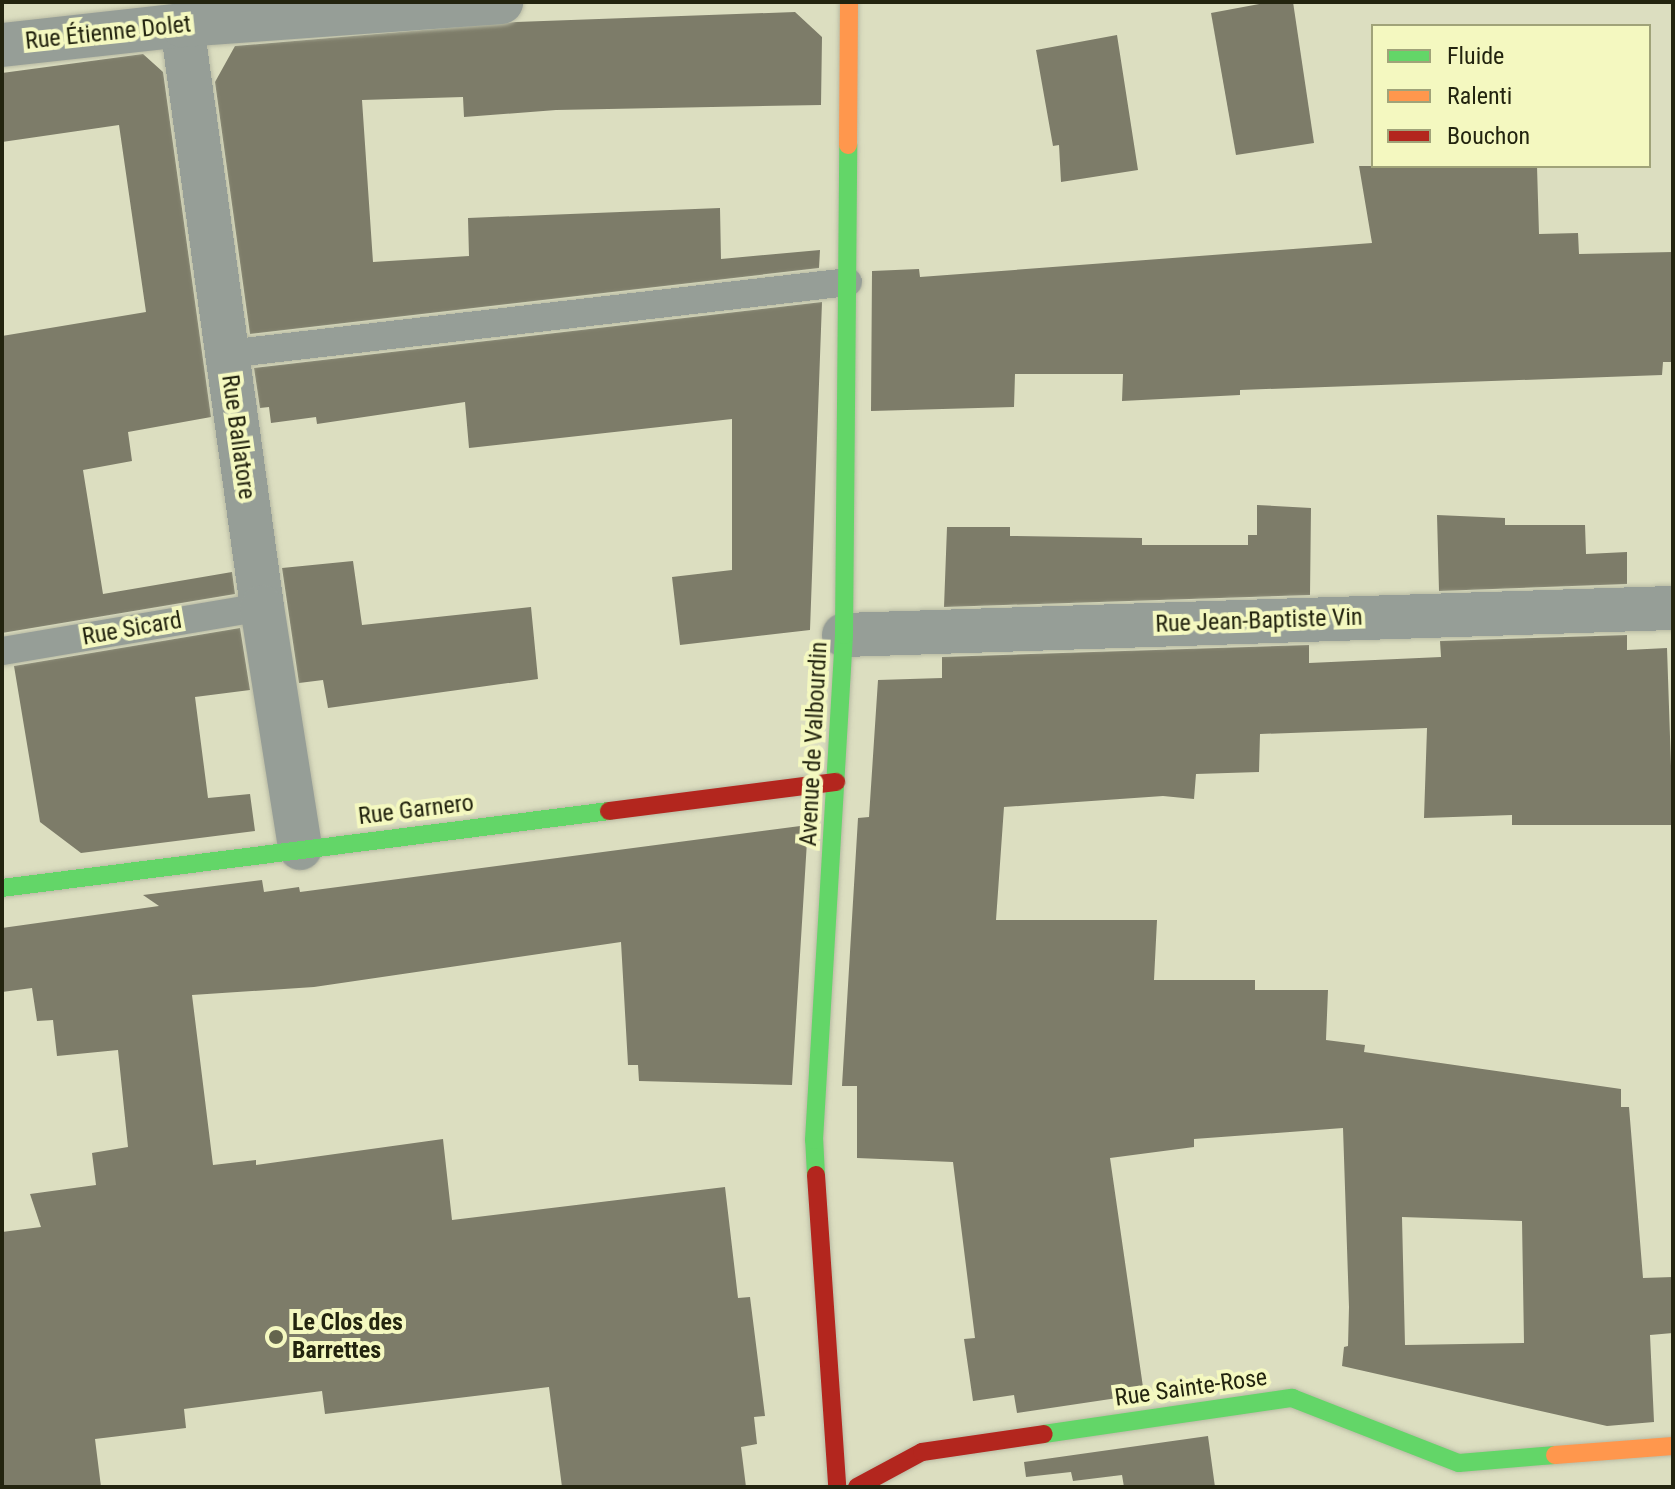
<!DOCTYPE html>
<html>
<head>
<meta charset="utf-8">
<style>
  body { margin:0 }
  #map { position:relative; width:1675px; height:1489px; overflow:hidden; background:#dcdec0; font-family:"Roboto Condensed",sans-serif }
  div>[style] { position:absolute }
  .building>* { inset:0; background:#7d7c69 }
  .roads { filter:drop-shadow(0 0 2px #b8baa3) drop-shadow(0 0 2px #b8baa3) }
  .lane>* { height:28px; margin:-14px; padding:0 14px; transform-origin:14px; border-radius:14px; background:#969e97 }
  .street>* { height:44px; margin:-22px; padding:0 22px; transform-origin:22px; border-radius:22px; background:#969e97 }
  .fast>* { height:18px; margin:-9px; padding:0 9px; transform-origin:9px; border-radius:9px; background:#63d668 }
  .slow>* { height:18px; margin:-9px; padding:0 9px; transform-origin:9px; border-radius:9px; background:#ff974d }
  .jam>* { height:18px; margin:-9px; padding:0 9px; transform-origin:9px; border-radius:9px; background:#b3261e }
  .dots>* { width:22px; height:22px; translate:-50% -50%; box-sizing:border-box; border:4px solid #f4f8c0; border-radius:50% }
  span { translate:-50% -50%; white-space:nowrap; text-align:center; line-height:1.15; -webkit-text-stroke:8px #f4f8c0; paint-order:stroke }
  .street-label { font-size:24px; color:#23240f }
  .poi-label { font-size:24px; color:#23240f; font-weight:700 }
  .left { translate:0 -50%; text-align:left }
  .frame { position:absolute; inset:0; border:4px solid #23240f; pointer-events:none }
  .legend { position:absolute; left:1371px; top:24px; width:280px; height:144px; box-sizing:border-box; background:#f4f8c0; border:2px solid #a0a379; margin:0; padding:10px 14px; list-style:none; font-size:24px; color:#23240f }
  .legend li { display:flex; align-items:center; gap:16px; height:40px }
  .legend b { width:40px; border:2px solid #a0a379 }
</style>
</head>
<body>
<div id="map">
  <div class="building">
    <i style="clip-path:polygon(1270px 2px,1293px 2px,1314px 143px,1236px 155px,1211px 13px)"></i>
    <i style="clip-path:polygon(795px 12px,822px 37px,821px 105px,556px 110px,464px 117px,463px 97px,362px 100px,373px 262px,469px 256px,468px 218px,720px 208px,721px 259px,820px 250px,819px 268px,250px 334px,215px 82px,235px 46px,516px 22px)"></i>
    <i style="clip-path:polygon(1117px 35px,1138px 170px,1061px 182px,1059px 145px,1053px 146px,1036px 50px)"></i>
    <i style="clip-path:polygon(143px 54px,163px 72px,211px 417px,128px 432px,132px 461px,83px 470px,103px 594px,232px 572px,235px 594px,2px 633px,2px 336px,146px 312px,119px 125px,2px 142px,2px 73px)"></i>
    <i style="clip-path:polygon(1359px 166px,1537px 166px,1539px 234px,1578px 233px,1579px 254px,1673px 252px,1673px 362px,1663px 362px,1662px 375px,1240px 390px,1240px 395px,1122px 401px,1123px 374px,1015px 374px,1014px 407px,871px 411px,872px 271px,919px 269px,920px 277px,1372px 243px)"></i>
    <i style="clip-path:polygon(822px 302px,810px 630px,680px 645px,672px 577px,732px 570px,732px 419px,469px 448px,465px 402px,317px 424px,316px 417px,271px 423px,269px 407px,260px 408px,254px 368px)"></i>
    <i style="clip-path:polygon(1257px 505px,1311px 508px,1310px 595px,944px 607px,947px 527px,1010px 527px,1010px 536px,1142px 538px,1142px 545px,1248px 545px,1248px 535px,1257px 535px)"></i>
    <i style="clip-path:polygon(1437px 515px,1505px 518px,1505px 525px,1585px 525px,1586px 554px,1627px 552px,1627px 584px,1439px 591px)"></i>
    <i style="clip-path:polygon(353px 561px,362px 625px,531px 607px,538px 679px,328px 708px,323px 680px,299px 683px,282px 568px)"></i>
    <i style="clip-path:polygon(240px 628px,250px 690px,195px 697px,208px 798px,250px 794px,255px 831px,81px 853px,40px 822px,14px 666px)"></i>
    <i style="clip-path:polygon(evenodd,1627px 635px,1627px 650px,1667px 648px,1673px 825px,1512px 825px,1512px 815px,1424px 818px,1427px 728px,1260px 734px,1259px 772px,1196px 774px,1194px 799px,1163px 796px,1004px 807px,996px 920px,1157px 920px,1154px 980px,1255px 980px,1255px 990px,1328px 990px,1326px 1040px,1365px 1045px,1364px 1052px,1621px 1089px,1621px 1107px,1629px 1107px,1643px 1278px,1673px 1277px,1673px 1333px,1650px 1335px,1654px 1422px,1607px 1426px,1342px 1366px,1344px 1347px,1348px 1346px,1349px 1307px,1343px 1128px,1194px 1139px,1194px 1147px,1110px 1158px,1144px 1394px,1017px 1413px,1014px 1395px,973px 1401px,964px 1339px,975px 1338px,953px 1162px,857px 1158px,857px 1086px,842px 1086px,858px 818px,869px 817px,878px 680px,942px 678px,942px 657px,1309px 645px,1309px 663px,1441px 657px,1440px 641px,1627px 635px,1402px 1217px,1522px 1221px,1524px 1343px,1405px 1345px,1402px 1217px)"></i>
    <i style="clip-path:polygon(808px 825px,792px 1085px,639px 1081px,638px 1065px,628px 1065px,621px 942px,314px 987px,192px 995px,213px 1165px,256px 1160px,256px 1165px,443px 1139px,452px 1220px,725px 1187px,738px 1298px,750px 1297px,765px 1416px,754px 1417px,757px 1444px,741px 1447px,746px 1487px,562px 1487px,549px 1387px,325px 1414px,322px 1391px,184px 1409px,186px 1428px,95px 1439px,101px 1487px,2px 1487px,2px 1232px,41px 1227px,30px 1194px,96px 1185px,92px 1153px,128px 1147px,118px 1050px,57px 1056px,53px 1020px,37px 1021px,32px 988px,2px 992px,2px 928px,159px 906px,143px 895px,262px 880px,264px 892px,299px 887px,300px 892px)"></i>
    <i style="clip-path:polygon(1208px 1436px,1215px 1487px,1124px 1487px,1122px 1475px,1073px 1481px,1071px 1472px,1026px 1477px,1024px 1462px)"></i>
  </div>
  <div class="roads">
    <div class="lane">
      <i style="left:227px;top:354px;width:625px;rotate:-6.61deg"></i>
      <i style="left:2px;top:651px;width:264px;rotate:-9.6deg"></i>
    </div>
    <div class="street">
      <i style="left:182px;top:25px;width:587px;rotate:82.17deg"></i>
      <i style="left:262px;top:607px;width:244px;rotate:81deg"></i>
      <i style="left:2px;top:45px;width:181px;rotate:-6.3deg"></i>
      <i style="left:182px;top:25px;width:320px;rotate:-4.1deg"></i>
      <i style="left:844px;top:635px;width:829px;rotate:-1.87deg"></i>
    </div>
    <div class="fast">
      <i style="left:2px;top:888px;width:612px;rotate:-7.23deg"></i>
      <i style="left:816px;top:1175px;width:35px;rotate:-93deg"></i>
      <i style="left:814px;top:1140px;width:506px;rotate:-86.6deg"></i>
      <i style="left:844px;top:635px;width:490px;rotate:-89.5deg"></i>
      <i style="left:1044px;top:1434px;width:251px;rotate:-8.3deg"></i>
      <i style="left:1292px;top:1398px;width:179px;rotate:21.3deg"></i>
      <i style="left:1459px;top:1463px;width:96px;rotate:-4.8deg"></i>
    </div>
    <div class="slow">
      <i style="left:848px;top:145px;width:143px;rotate:-89.6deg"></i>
      <i style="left:1555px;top:1455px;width:118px;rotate:-4.4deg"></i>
    </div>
    <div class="jam">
      <i style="left:609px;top:811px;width:229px;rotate:-7.3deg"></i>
      <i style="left:816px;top:1175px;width:313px;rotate:86.1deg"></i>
      <i style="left:857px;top:1487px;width:74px;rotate:-28.3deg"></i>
      <i style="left:922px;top:1452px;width:123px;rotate:-8.4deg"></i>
    </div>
  </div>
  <div class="dots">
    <i style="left:276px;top:1337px;background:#64654d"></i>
  </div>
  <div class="street-label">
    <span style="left:108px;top:33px;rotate:-6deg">Rue Étienne Dolet</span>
    <span style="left:238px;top:437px;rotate:82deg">Rue Ballatore</span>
    <span style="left:1259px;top:621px;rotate:-2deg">Rue Jean-Baptiste Vin</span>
    <span style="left:132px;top:629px;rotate:-10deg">Rue Sicard</span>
    <span style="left:814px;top:744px;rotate:-87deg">Avenue de Valbourdin</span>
    <span style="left:416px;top:810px;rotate:-7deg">Rue Garnero</span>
    <span style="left:1191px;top:1388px;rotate:-8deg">Rue Sainte-Rose</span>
  </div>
  <div class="poi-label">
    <span class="left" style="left:292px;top:1337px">Le Clos des<br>Barrettes</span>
  </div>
  <div class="frame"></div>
  <ul class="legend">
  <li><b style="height:10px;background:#63d668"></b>Fluide</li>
  <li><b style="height:10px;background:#ff974d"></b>Ralenti</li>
  <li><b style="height:10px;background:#b3261e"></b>Bouchon</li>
  </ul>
</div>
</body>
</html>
